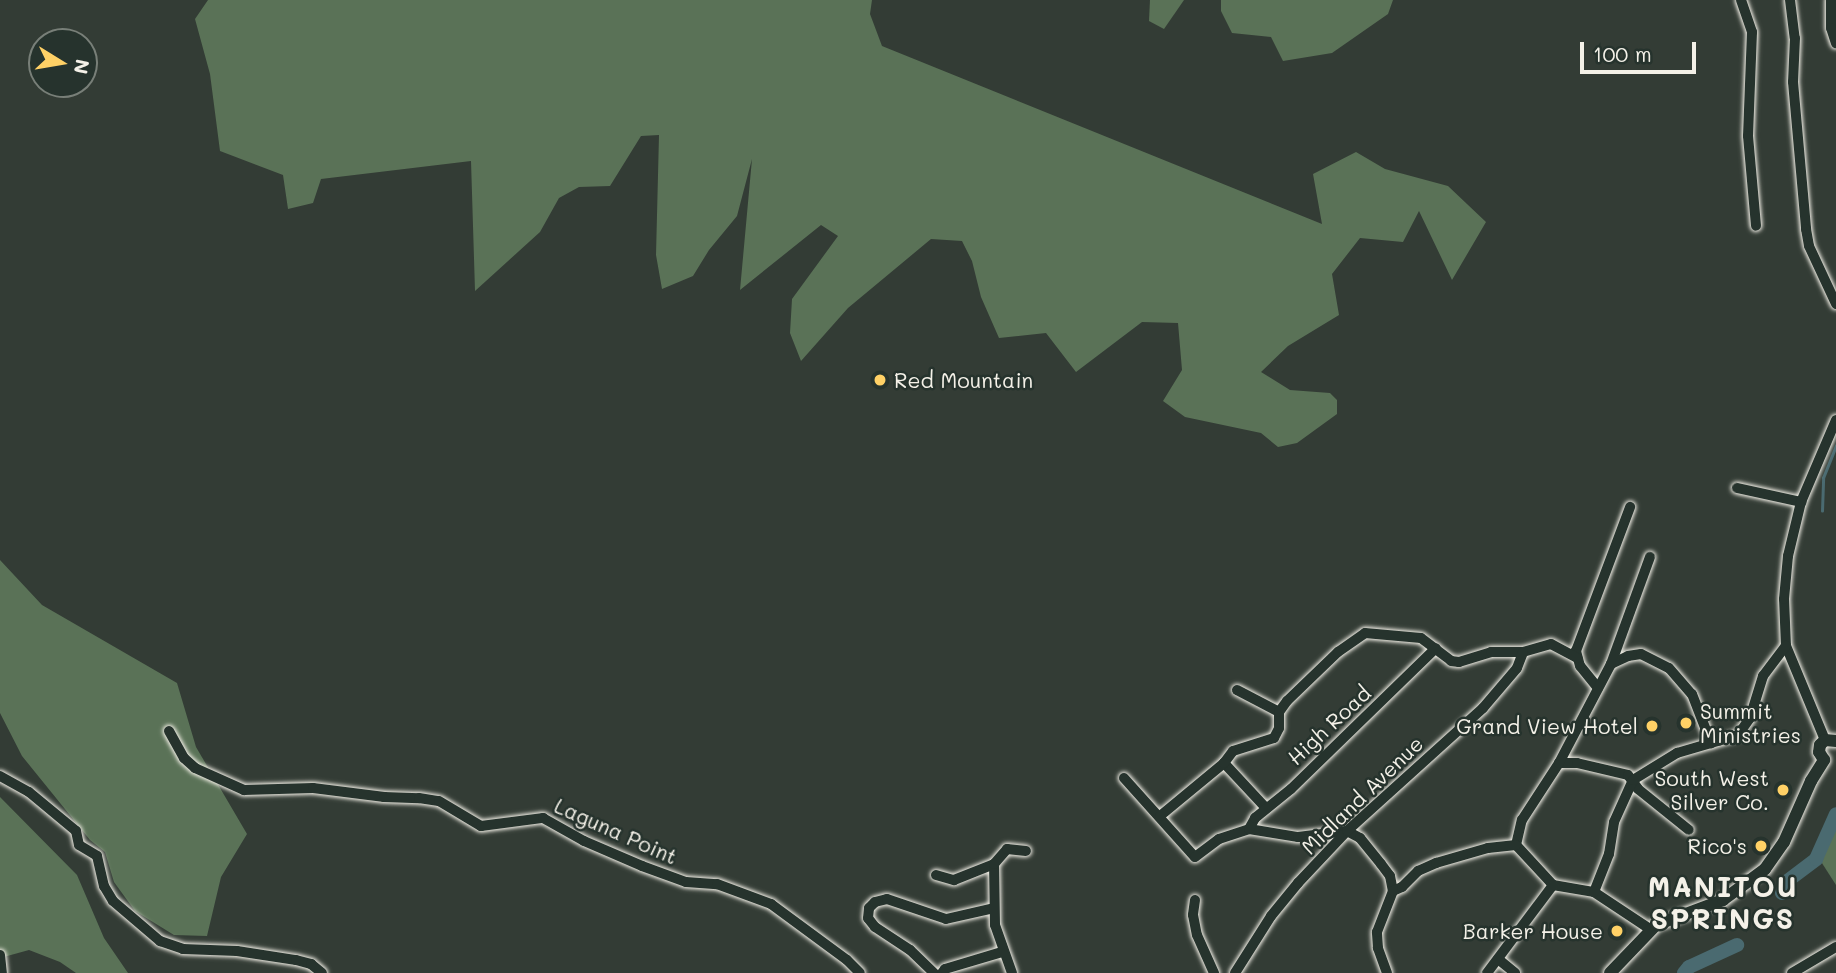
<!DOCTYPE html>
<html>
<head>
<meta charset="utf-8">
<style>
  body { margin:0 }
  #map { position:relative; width:1836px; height:973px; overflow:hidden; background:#333c35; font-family:Mali,sans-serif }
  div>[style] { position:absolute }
  .green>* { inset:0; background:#5a7257 }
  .stream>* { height:2.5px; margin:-1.25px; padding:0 1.25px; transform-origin:1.25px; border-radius:1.25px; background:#4a6a70 }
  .river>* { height:14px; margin:-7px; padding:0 7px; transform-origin:7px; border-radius:7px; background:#4a6a70 }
  .roads { filter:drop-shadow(0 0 2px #f4f1e8) drop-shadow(0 0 2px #f4f1e8) }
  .minor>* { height:10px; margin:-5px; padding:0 5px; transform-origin:5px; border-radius:5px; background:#26332d }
  .major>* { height:12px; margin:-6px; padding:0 6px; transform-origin:6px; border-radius:6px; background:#26332d }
  .dots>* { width:19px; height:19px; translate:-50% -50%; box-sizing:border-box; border:4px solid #26332d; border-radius:50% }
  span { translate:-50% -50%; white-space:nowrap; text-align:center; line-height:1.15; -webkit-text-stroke:5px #26332d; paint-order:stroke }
  .poi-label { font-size:21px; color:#f4f1e8 }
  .left { translate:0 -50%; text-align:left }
  .right { translate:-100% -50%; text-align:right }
  .street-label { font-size:21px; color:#f4f1e8 }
  .district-label { font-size:28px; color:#f4f1e8; font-weight:700; letter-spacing:2px }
  .north { position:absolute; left:28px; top:28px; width:70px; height:70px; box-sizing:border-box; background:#26332d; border:2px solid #787f78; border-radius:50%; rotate:101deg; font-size:19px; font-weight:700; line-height:28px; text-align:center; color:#f4f1e8 }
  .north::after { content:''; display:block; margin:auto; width:24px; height:32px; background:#ffd166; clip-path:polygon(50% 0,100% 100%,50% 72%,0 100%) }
  .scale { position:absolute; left:1580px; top:42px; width:116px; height:32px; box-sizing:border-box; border:4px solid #f4f1e8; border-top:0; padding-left:9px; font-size:21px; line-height:24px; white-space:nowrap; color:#f4f1e8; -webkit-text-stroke:5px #26332d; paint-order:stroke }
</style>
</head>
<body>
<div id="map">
  <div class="green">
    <i style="clip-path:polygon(208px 0,872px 0,870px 14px,882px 46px,1322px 224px,1313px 174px,1356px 152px,1385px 169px,1448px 186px,1486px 222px,1452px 280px,1419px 211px,1403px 242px,1360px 238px,1332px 274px,1339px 315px,1288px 346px,1261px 372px,1290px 390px,1330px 393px,1337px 400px,1337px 414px,1297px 443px,1278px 447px,1261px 433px,1185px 417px,1163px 401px,1182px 370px,1178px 323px,1142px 322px,1076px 372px,1046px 333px,999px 338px,981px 297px,972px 261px,962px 241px,931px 239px,848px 308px,801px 361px,790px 333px,792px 299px,838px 236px,821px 225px,740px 290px,752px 159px,737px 216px,709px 250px,693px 276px,662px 289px,656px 255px,659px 135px,641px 136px,610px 186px,579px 187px,559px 198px,540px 232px,475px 291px,471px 161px,321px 179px,313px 203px,288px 209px,283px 175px,220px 151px,210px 74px,195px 19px)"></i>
    <i style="clip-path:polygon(1150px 0,1184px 0,1164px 29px,1149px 21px)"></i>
    <i style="clip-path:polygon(1221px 0,1393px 0,1388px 14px,1332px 53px,1283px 61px,1271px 37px,1232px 33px,1221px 11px)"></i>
    <i style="clip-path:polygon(0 560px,42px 605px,177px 683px,196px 747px,247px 834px,221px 877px,207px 936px,174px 935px,135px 911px,114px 882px,105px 852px,90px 840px,22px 756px,0 713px)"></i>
    <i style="clip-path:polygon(0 797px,77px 875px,104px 938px,128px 973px,76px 973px,60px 962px,29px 950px,0 958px)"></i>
    <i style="clip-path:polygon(1836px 821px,1836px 885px,1820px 860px)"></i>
  </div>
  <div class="stream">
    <i style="left:1822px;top:511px;width:33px;rotate:-88deg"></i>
    <i style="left:1823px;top:478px;width:35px;rotate:-68deg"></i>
  </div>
  <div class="river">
    <i style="left:1782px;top:893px;width:12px;rotate:-70deg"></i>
    <i style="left:1786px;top:882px;width:38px;rotate:-37deg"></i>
    <i style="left:1816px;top:859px;width:49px;rotate:-66deg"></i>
    <i style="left:1684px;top:973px;width:8px;rotate:-50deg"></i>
    <i style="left:1689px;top:967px;width:53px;rotate:-24.6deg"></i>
  </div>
  <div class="roads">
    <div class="minor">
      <i style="left:1741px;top:0;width:34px;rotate:71deg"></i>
      <i style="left:1752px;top:32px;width:104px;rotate:92.2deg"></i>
      <i style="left:1748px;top:136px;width:90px;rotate:84.9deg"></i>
      <i style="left:1790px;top:0;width:38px;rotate:83deg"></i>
      <i style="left:1795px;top:38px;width:44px;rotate:92.6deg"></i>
      <i style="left:1793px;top:82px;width:148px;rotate:84.9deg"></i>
      <i style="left:1806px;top:229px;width:17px;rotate:80deg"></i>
      <i style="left:1809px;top:246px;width:64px;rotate:65deg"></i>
      <i style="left:1831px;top:0;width:28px;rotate:90deg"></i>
      <i style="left:1831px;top:28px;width:16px;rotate:72deg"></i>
      <i style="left:1737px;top:488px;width:66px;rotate:12.3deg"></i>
      <i style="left:1611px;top:664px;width:19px;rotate:-25deg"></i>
      <i style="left:1628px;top:656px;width:13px;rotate:-9deg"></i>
      <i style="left:1641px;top:654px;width:31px;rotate:27deg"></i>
      <i style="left:1669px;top:668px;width:35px;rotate:49deg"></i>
      <i style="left:1692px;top:694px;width:53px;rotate:68.8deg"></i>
      <i style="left:1598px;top:688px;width:28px;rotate:-129deg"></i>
      <i style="left:1580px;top:666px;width:16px;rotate:-105deg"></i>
      <i style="left:1576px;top:651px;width:154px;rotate:-69.4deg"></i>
      <i style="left:1237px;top:690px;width:47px;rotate:27.6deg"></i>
      <i style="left:169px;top:731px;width:31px;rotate:61deg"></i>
      <i style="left:184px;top:758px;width:15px;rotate:42deg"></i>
      <i style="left:195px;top:768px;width:54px;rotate:24.2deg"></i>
      <i style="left:244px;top:790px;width:69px;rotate:-1.7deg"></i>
      <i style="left:313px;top:788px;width:72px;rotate:7.2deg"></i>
      <i style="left:384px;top:797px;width:35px;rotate:2deg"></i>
      <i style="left:419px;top:798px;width:20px;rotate:9deg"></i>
      <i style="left:439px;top:801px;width:49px;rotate:30.8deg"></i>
      <i style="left:481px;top:826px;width:63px;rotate:-7.4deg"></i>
      <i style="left:543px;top:818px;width:47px;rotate:29.3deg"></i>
      <i style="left:584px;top:841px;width:63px;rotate:23.3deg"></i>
      <i style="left:642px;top:866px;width:47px;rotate:20deg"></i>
      <i style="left:686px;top:882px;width:31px;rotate:4deg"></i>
      <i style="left:717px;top:884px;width:58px;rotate:20.3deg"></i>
      <i style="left:771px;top:904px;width:94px;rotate:36.4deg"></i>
      <i style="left:847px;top:960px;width:18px;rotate:45deg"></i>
      <i style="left:1825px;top:740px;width:102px;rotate:-112.5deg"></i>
      <i style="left:1786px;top:646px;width:47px;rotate:-92.4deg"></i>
      <i style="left:1784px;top:599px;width:43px;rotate:-84.7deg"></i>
      <i style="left:1788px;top:556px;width:56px;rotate:-76.5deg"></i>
      <i style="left:1801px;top:502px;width:89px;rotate:-66.9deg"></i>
      <i style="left:1224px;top:763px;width:62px;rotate:47deg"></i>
      <i style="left:1559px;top:763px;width:18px"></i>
      <i style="left:1577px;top:763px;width:52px;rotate:13.2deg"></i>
      <i style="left:1628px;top:775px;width:17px;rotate:54deg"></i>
      <i style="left:1638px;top:789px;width:65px;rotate:38.8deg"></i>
      <i style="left:0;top:776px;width:33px;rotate:29deg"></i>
      <i style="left:29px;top:792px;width:61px;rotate:39.7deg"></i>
      <i style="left:76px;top:831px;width:14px;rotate:78deg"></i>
      <i style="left:79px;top:845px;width:21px;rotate:31deg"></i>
      <i style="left:97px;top:856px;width:31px;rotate:77deg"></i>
      <i style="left:104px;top:886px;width:17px;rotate:59deg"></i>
      <i style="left:113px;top:901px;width:62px;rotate:40.4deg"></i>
      <i style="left:160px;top:941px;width:24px;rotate:19deg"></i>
      <i style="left:183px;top:949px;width:54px;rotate:2.1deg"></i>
      <i style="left:237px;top:951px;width:60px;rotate:8.7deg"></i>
      <i style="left:296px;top:960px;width:16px;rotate:15deg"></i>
      <i style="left:311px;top:964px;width:14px;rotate:39deg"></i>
      <i style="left:1124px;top:778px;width:106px;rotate:48.1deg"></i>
      <i style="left:1195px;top:857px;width:30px;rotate:-37deg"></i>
      <i style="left:1219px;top:839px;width:32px;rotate:-18deg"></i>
      <i style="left:1249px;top:829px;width:50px;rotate:9.3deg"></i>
      <i style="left:1298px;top:837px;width:49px;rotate:-7deg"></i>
      <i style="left:1347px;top:831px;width:15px;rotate:28deg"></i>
      <i style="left:1360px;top:838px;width:33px;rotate:51deg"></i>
      <i style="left:1381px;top:864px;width:15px;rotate:53deg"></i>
      <i style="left:1390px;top:876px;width:15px;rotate:79deg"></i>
      <i style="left:1160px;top:816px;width:83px;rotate:-39.6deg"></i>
      <i style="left:1224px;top:763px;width:15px;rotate:-53deg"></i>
      <i style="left:1233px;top:751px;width:43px;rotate:-17.6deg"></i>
      <i style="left:1274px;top:738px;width:11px;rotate:-63deg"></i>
      <i style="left:1279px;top:728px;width:16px;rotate:-90deg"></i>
      <i style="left:1279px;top:712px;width:14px;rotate:-54deg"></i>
      <i style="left:1287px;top:701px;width:71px;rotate:-43.9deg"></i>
      <i style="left:1338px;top:652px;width:33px;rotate:-35deg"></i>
      <i style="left:1365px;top:633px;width:56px;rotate:5.1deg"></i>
      <i style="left:1421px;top:638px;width:38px;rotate:37deg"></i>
      <i style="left:1451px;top:661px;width:8px;rotate:7deg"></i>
      <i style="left:1459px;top:662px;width:34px;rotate:-17deg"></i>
      <i style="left:1491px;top:652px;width:32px"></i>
      <i style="left:1523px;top:652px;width:29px;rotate:-16deg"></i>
      <i style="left:1551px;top:644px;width:30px;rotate:28deg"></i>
      <i style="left:1249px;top:829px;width:13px;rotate:-61deg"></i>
      <i style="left:1255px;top:818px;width:46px;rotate:-38.9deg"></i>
      <i style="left:1291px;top:789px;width:202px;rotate:-44.2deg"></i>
      <i style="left:1516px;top:845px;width:26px;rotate:-77deg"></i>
      <i style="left:1522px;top:820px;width:68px;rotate:-57deg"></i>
      <i style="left:1559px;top:763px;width:112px;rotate:-62.3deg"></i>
      <i style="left:1611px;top:664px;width:114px;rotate:-70deg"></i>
      <i style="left:1516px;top:845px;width:54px;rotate:47.2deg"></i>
      <i style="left:1553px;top:885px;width:42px;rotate:9.7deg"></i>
      <i style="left:1594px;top:892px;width:67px;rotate:33.5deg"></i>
      <i style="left:936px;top:875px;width:19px;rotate:16deg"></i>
      <i style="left:954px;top:880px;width:43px;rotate:-21.8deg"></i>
      <i style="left:1594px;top:892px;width:41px;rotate:-68.5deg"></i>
      <i style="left:1609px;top:854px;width:32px;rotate:-81deg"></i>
      <i style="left:1614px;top:822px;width:46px;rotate:-65.7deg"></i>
      <i style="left:1633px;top:780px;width:52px;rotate:-31.5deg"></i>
      <i style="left:1677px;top:753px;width:64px;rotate:-16.4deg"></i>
      <i style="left:1738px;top:735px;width:21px;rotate:-55deg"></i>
      <i style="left:1750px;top:718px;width:44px;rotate:-72.8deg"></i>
      <i style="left:1763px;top:676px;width:38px;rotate:-53deg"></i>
      <i style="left:1195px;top:900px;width:15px;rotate:98deg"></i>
      <i style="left:1193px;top:915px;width:20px;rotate:79deg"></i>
      <i style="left:1197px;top:935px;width:42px;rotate:65.9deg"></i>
      <i style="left:0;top:955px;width:18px;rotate:84deg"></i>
      <i style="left:1498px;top:959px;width:22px;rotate:39deg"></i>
      <i style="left:934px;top:973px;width:33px;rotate:-136deg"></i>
      <i style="left:910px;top:950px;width:42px;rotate:-146.7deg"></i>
      <i style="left:875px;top:927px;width:11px;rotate:-128deg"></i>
      <i style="left:868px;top:918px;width:10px;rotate:-84deg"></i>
      <i style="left:869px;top:908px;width:8px;rotate:-45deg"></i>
      <i style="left:875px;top:902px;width:12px;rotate:-14deg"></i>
      <i style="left:887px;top:899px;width:62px;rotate:18.7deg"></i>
      <i style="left:946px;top:919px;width:49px;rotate:-12.9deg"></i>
      <i style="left:942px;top:973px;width:5px;rotate:-53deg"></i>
      <i style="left:945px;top:969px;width:59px;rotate:-16.6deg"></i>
      <i style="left:1012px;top:973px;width:51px;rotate:-109.5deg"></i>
      <i style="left:995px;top:925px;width:61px;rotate:-90.9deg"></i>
      <i style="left:994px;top:864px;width:20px;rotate:-49deg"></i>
      <i style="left:1007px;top:849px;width:19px;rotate:6deg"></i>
      <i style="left:1235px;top:973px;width:67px;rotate:-57.7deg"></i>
      <i style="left:1271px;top:916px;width:43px;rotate:-50.7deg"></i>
      <i style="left:1298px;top:883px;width:71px;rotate:-46.7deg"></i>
      <i style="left:1347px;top:831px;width:183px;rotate:-42.1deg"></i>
      <i style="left:1483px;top:708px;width:52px;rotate:-49.6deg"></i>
      <i style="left:1517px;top:668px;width:17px;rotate:-69deg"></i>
      <i style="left:1387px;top:973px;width:27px;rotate:-110deg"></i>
      <i style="left:1378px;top:948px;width:16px;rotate:-94deg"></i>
      <i style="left:1377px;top:932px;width:44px;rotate:-68.7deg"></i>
      <i style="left:1393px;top:891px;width:10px;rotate:-24deg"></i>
      <i style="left:1402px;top:887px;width:23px;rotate:-45deg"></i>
      <i style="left:1418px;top:871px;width:20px;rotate:-24deg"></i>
      <i style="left:1436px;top:863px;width:54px;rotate:-16.1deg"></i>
      <i style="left:1488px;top:848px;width:28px;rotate:-6deg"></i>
      <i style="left:1487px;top:973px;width:110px;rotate:-53.1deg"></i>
      <i style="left:1792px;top:973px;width:51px;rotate:-30.6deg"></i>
    </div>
    <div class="major">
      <i style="left:1824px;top:760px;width:9px;rotate:-122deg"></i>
      <i style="left:1819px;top:752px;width:7px;rotate:-82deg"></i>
      <i style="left:1820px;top:745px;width:7px;rotate:-45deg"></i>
      <i style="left:1825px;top:740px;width:11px;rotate:5deg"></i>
      <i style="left:1610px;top:973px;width:66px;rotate:-46.2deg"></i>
      <i style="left:1656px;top:925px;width:72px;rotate:-20.5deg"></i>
      <i style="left:1723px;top:900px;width:52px;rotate:-36.4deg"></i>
      <i style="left:1765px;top:869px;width:33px;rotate:-55deg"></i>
      <i style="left:1784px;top:842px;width:67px;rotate:-66.1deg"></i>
      <i style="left:1811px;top:781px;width:25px;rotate:-58deg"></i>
    </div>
  </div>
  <div class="dots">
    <i style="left:880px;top:380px;background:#ffd166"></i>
    <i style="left:1686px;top:723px;background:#ffd166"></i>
    <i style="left:1652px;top:726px;background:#ffd166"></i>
    <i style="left:1783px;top:790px;background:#ffd166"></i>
    <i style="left:1761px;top:846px;background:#ffd166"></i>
    <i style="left:1617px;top:931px;background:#ffd166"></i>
  </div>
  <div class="poi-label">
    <span class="left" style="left:894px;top:380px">Red Mountain</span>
    <span class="left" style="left:1700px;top:723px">Summit<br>Ministries</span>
    <span class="right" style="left:1638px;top:726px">Grand View Hotel</span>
    <span class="right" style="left:1769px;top:790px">South West<br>Silver Co.</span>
    <span class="right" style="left:1747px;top:846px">Rico's</span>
    <span class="right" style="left:1603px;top:931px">Barker House</span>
  </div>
  <div class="street-label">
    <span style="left:1329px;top:725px;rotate:-43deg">High Road</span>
    <span style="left:1362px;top:795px;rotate:-44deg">Midland Avenue</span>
    <span style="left:616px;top:831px;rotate:24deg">Laguna Point</span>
  </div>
  <div class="district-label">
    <span style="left:1723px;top:902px">MANITOU<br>SPRINGS</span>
  </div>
  <div class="north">N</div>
  <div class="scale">100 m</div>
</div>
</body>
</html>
